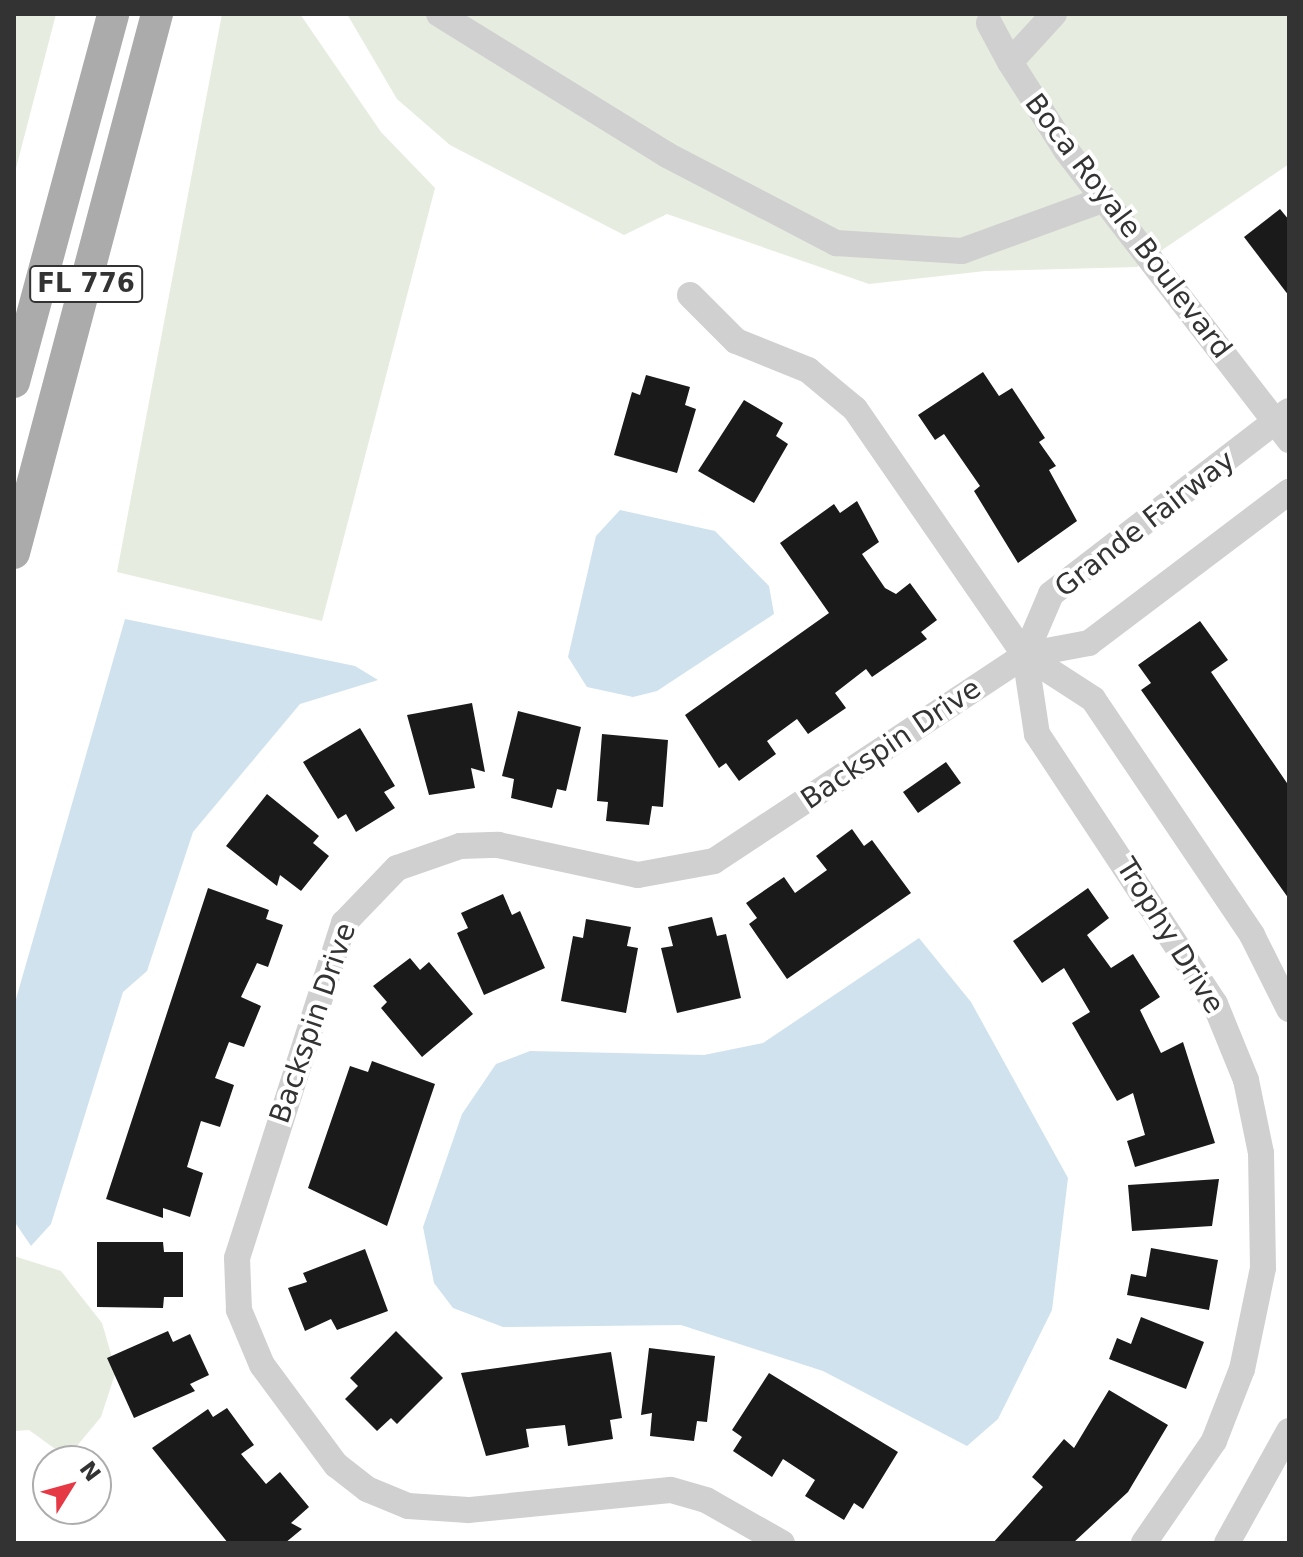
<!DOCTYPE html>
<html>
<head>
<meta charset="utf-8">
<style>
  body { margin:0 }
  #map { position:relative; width:1303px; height:1557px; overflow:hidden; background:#fff; font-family:"DejaVu Sans",sans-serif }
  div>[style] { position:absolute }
  .green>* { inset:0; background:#e6ecdf }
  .water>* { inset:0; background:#cfe2ee }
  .building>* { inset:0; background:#1a1a1a }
  .minor>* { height:26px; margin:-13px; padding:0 13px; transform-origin:13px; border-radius:13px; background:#d0d0d0 }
  .major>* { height:32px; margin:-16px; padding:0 16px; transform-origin:16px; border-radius:16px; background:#ababab }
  span { translate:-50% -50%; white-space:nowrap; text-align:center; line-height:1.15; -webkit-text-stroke:8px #fff; paint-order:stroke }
  .shield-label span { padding:2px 6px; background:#fff; border:2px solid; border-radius:6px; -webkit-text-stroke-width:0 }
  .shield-label { font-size:26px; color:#333; font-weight:700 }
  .street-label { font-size:28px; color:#333 }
  .frame { position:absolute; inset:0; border:16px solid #333; pointer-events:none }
  .north { position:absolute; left:32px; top:1445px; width:80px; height:80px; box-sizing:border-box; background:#fff; border:2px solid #adadad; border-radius:50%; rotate:53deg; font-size:22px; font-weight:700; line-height:32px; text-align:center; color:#333 }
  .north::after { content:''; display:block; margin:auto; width:28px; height:36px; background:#e63946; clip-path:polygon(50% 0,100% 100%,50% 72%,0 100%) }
</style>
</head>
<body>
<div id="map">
  <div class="green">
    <i style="clip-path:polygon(14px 14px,56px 14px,14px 176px)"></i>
    <i style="clip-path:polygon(222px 14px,300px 14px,381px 132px,435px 188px,322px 621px,117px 572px)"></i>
    <i style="clip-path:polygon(347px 14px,1289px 14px,1289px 164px,1137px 267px,985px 271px,869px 284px,667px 214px,624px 235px,450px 145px,397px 99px)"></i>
    <i style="clip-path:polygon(14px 1256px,61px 1271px,102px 1323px,116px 1371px,101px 1417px,76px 1447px,58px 1451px,29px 1430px,14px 1431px)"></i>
  </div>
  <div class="water">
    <i style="clip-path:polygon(620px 510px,715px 531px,769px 586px,774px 614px,657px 691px,633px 697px,587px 687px,568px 657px,596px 536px)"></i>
    <i style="clip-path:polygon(125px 619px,355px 666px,378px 680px,300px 704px,193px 832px,147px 971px,123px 992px,51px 1224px,31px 1246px,14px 1221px,14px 1006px)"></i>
    <i style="clip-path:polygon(919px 938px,971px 1002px,1068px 1178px,1052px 1310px,998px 1419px,967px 1446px,823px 1371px,681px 1325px,503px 1327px,453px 1308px,434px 1283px,423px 1227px,462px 1114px,496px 1064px,530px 1051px,704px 1055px,763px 1043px)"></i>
  </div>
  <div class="building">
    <i style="clip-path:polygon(1280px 209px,1289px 220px,1289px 296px,1244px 237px)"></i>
    <i style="clip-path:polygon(983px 372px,999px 396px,1012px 388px,1045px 438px,1039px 442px,1056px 466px,1049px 470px,1077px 521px,1018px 563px,974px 491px,980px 486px,944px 434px,935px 440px,918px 415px)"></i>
    <i style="clip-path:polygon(646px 375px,690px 387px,685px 405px,696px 409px,677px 473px,614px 455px,632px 392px,640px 395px)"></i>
    <i style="clip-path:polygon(744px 400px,783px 423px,776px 436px,788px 444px,754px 503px,698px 471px)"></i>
    <i style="clip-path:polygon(857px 501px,879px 542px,862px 554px,885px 588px,896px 594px,910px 583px,937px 620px,921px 632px,927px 639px,872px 677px,866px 669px,835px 693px,846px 708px,808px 734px,797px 719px,767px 741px,776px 754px,739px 781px,726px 763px,719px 768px,685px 715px,829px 613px,780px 543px,834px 504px,840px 513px)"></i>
    <i style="clip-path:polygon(1200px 621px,1228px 660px,1211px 672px,1289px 786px,1289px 899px,1141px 690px,1151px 683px,1138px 665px)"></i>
    <i style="clip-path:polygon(472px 703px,485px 772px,471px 768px,475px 788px,429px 795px,407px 715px)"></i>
    <i style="clip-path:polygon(518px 711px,581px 727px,566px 791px,557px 789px,552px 808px,511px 798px,514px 779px,502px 776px)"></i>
    <i style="clip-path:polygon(360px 728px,395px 786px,384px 792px,395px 808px,356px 832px,346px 814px,338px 819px,303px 762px)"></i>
    <i style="clip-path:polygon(602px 734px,668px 740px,663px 807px,652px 806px,649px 825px,606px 821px,608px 802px,597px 801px)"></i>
    <i style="clip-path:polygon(946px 762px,961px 783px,918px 813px,903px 792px)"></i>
    <i style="clip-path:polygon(267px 794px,319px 836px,313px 843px,329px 856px,301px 891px,280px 875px,277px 886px,226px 846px)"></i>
    <i style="clip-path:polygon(852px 829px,864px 846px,872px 840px,911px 893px,787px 979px,749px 924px,757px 918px,746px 903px,784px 877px,795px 893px,827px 870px,816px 856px)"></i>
    <i style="clip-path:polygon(208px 888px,269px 910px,266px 919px,283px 925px,268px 967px,257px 963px,241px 997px,261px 1006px,244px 1047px,229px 1042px,215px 1078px,234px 1085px,220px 1127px,201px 1121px,187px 1167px,203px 1173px,190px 1217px,163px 1208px,163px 1218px,106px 1199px)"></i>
    <i style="clip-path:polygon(1088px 888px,1109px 918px,1087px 935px,1111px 968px,1133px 954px,1160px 997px,1140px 1010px,1161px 1053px,1183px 1042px,1215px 1143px,1135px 1167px,1127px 1141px,1145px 1135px,1133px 1093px,1117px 1101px,1072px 1023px,1090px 1012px,1064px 968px,1042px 983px,1013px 941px)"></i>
    <i style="clip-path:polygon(503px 894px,512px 915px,520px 911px,545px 968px,484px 995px,457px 933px,468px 928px,461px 913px)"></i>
    <i style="clip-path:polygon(712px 917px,717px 936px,726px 934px,741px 998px,677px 1013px,661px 948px,673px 946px,668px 927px)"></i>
    <i style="clip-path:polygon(586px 919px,631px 927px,627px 946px,638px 948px,626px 1013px,561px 1001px,573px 936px,583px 938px)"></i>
    <i style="clip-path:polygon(410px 958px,420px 970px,429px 962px,473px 1014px,422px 1057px,381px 1008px,387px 1002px,373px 986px)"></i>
    <i style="clip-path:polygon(372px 1061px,435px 1084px,387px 1226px,308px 1188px,350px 1066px,368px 1072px)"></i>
    <i style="clip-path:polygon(1219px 1179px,1212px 1226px,1132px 1231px,1128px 1185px)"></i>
    <i style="clip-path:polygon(97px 1242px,163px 1242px,164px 1252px,183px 1252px,183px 1297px,164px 1297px,163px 1308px,97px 1307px)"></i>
    <i style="clip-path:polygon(1151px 1248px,1218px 1260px,1209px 1310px,1127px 1295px,1131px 1274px,1146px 1277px)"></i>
    <i style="clip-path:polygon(365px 1249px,388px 1311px,337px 1330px,331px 1319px,305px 1331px,288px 1288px,307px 1282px,303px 1273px)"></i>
    <i style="clip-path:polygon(1141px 1317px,1204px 1342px,1186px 1389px,1109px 1359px,1117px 1338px,1131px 1344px)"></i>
    <i style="clip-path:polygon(168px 1331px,173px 1342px,190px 1334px,209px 1375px,190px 1384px,195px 1391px,134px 1418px,107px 1358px)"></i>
    <i style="clip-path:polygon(396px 1331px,443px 1378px,397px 1424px,391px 1418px,377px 1431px,345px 1399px,358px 1386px,350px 1378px)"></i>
    <i style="clip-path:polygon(649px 1348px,715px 1356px,707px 1422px,697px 1421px,694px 1441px,650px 1436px,652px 1413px,641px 1415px)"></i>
    <i style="clip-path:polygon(611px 1352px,622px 1418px,610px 1420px,613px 1439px,568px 1446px,565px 1425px,526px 1429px,529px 1447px,486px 1456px,461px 1373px)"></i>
    <i style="clip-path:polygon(769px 1373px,898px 1452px,863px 1509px,854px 1503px,844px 1520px,805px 1496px,815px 1480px,783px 1459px,772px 1477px,733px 1451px,742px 1437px,732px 1430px)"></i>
    <i style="clip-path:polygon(1109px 1390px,1168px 1425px,1128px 1492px,1073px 1543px,993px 1543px,1043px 1487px,1032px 1477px,1064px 1439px,1074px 1448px)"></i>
    <i style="clip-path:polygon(227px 1408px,254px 1445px,241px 1454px,266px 1484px,280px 1472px,309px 1507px,291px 1523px,302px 1529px,285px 1543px,228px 1543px,152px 1448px,208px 1409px,213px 1417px)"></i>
  </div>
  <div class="minor">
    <i style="left:439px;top:14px;width:268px;rotate:31.7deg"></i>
    <i style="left:667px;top:155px;width:191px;rotate:27.5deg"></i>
    <i style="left:836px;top:243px;width:126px;rotate:3.6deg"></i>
    <i style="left:962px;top:251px;width:152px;rotate:-20deg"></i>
    <i style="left:1054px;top:14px;width:65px;rotate:132.5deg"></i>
    <i style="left:1010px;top:62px;width:104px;rotate:57.5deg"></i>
    <i style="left:1066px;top:150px;width:366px;rotate:52.4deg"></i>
    <i style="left:989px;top:23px;width:44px;rotate:61.7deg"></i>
    <i style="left:690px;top:295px;width:65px;rotate:45deg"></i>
    <i style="left:736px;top:341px;width:78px;rotate:21.9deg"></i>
    <i style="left:808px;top:370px;width:61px;rotate:39.7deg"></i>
    <i style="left:855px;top:409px;width:299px;rotate:55.4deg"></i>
    <i style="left:1025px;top:655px;width:81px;rotate:32.9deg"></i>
    <i style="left:1093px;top:699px;width:285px;rotate:56deg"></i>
    <i style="left:1252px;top:935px;width:83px;rotate:63.4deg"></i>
    <i style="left:1025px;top:655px;width:80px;rotate:81.4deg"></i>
    <i style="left:1037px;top:734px;width:323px;rotate:56.6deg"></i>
    <i style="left:1215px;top:1004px;width:82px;rotate:67.8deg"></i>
    <i style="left:1246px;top:1080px;width:75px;rotate:78.4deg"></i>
    <i style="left:1261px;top:1153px;width:115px;rotate:89deg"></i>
    <i style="left:1263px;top:1268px;width:103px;rotate:101.7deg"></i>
    <i style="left:1242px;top:1369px;width:77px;rotate:111.3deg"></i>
    <i style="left:1214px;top:1441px;width:124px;rotate:124.5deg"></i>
    <i style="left:1025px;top:655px;width:66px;rotate:-66.9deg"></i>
    <i style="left:1051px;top:594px;width:300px;rotate:-37.6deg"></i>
    <i style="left:782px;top:1543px;width:87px;rotate:-150.5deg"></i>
    <i style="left:706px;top:1500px;width:37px;rotate:-164deg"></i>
    <i style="left:670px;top:1490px;width:203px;rotate:174.3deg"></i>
    <i style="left:468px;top:1510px;width:60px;rotate:-176.2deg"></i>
    <i style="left:408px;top:1506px;width:44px;rotate:-157.5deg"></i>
    <i style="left:367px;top:1489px;width:39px;rotate:-142deg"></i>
    <i style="left:336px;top:1465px;width:124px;rotate:-126.5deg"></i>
    <i style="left:262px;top:1365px;width:60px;rotate:-112.7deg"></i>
    <i style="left:239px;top:1310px;width:52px;rotate:-92.2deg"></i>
    <i style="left:237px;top:1258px;width:352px;rotate:-72.3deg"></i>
    <i style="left:344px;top:923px;width:76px;rotate:-46.1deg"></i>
    <i style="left:397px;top:868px;width:67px;rotate:-19.2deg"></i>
    <i style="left:460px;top:846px;width:38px;rotate:-2deg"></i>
    <i style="left:498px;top:845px;width:143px;rotate:12.1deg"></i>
    <i style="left:638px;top:875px;width:77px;rotate:-10.4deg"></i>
    <i style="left:714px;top:861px;width:373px;rotate:-33.5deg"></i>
    <i style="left:1025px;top:655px;width:65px;rotate:-10.6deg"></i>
    <i style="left:1089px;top:643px;width:251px;rotate:-37.1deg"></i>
    <i style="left:1227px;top:1543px;width:128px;rotate:-61deg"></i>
  </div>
  <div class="major">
    <i style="left:14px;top:382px;width:381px;rotate:-74.9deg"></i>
    <i style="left:14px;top:553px;width:558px;rotate:-75.14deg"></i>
  </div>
  <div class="shield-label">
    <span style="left:86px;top:284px">FL 776</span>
  </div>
  <div class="street-label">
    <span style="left:1128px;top:226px;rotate:53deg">Boca Royale Boulevard</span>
    <span style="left:1145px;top:524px;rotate:-38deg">Grande Fairway</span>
    <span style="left:891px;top:744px;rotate:-34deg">Backspin Drive</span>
    <span style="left:1170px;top:936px;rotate:58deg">Trophy Drive</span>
    <span style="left:313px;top:1023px;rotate:-71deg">Backspin Drive</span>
  </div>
  <div class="frame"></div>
  <div class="north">N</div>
</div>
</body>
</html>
